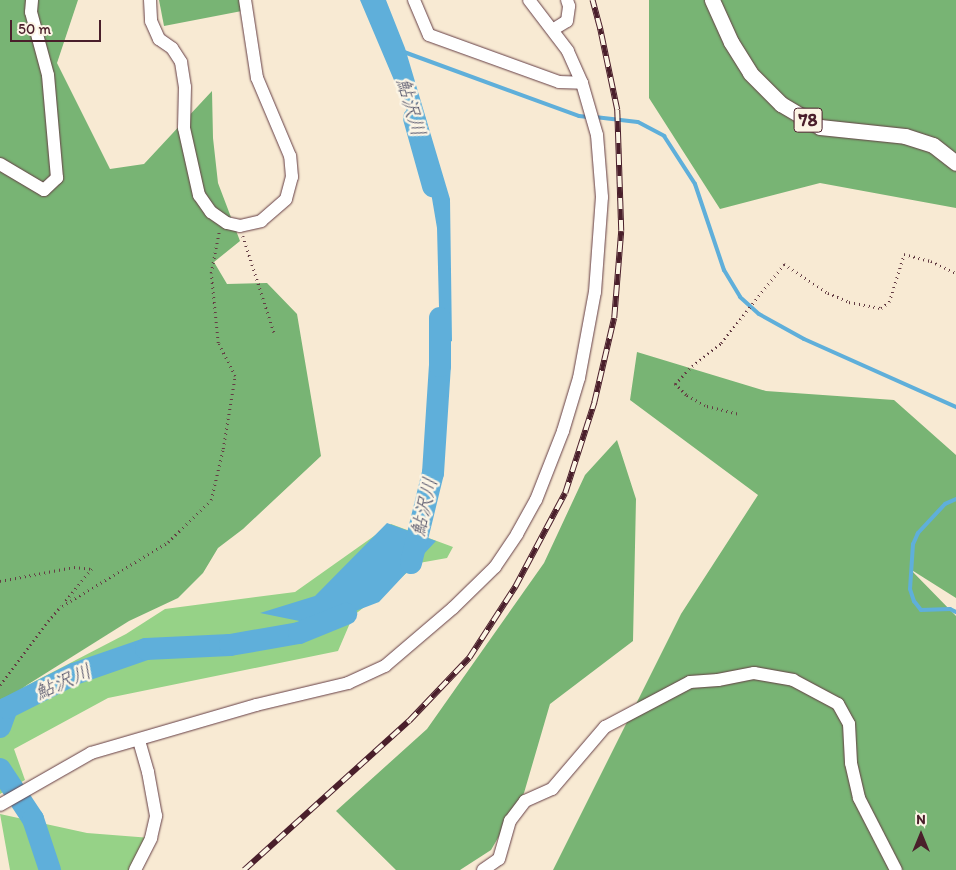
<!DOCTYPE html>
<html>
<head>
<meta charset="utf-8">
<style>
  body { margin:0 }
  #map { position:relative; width:956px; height:870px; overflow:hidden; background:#f8ead3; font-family:Itim,"Klee One",sans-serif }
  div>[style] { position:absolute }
  .green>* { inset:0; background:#96d287 }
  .forest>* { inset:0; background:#78b474 }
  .water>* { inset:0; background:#5fafda }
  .stream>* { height:4px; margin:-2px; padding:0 2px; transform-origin:2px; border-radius:2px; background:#5fafda }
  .river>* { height:22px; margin:-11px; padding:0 11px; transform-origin:11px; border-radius:11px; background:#5fafda }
  .path>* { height:2.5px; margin-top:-1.25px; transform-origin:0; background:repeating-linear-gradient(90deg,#643d44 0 1px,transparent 0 5px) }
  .roads { filter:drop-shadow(0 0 1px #643d44) drop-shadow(0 0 1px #643d44) }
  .minor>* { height:12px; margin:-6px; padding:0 6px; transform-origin:6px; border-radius:6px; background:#fff }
  .major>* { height:15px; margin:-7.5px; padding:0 7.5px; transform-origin:7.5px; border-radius:7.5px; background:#fff }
  .rail>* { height:5.5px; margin-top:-2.75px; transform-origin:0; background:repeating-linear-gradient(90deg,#fcf5e5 0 11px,#4a1f2b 0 22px); box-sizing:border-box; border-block:1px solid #4a1f2b }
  span { translate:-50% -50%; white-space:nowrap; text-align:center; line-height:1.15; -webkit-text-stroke:5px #fcf5e5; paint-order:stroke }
  .shield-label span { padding:1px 4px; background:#fcf5e5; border:1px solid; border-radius:4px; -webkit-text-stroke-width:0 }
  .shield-label { font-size:18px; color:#4a1f2b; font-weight:700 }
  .water-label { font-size:20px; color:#515168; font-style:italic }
  .north { position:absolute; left:896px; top:810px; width:50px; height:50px; -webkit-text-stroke:4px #fcf5e5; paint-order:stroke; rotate:0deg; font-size:14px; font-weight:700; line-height:20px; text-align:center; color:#4a1f2b }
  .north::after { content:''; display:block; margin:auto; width:18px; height:22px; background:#4a1f2b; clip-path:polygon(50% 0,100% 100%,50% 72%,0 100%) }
  .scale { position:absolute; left:10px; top:20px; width:91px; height:22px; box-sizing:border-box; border:2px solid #4a1f2b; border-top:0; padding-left:6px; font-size:15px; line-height:18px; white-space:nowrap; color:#4a1f2b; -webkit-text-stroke:4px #fcf5e5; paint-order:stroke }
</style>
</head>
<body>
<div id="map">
  <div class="green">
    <i style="clip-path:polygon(391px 524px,453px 547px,447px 558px,419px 563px,353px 616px,338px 651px,108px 698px,14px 749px,25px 780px,0 794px,0 704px,22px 688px,126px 634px,165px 609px,295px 592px)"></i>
    <i style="clip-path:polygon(0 814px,87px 833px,151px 838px,138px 870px,10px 870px)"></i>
  </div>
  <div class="forest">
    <i style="clip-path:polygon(0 0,78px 0,57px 63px,110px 169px,144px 164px,212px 91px,213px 138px,218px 183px,240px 241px,214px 262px,227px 284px,267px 283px,297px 314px,321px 456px,243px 529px,218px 548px,203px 573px,178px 598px,129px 621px,27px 685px,0 704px)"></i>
    <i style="clip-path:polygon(159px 0,244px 0,247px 10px,164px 26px)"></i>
    <i style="clip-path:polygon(649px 0,956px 0,956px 208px,820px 183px,720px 209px,649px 98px)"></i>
    <i style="clip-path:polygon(637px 352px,766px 391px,894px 400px,956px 455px,956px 598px,910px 569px,956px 616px,956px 870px,553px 870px,681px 614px,758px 495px,630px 400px)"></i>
    <i style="clip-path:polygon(617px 440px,636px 499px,633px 641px,550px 704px,524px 793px,491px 850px,460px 870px,396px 870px,336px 811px,427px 729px,544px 563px,585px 475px)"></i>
  </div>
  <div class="water">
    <i style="clip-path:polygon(360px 0,386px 0,405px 48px,450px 199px,452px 341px,440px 347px,437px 228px,424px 151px)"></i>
    <i style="clip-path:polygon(387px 523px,436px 541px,379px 602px,319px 625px,260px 613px,315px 596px)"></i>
  </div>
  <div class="stream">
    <i style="left:404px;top:52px;width:186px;rotate:20.1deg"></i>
    <i style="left:579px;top:116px;width:9px;rotate:6deg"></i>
    <i style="left:595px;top:117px;width:43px;rotate:6.6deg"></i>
    <i style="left:638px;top:122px;width:30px;rotate:28deg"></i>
    <i style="left:664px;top:136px;width:57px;rotate:57.1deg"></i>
    <i style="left:695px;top:184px;width:91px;rotate:71.4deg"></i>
    <i style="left:724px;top:270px;width:31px;rotate:59deg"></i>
    <i style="left:740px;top:297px;width:25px;rotate:42deg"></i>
    <i style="left:759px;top:314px;width:51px;rotate:29.1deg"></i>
    <i style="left:804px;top:339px;width:167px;rotate:24.1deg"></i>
    <i style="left:956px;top:499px;width:12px;rotate:156deg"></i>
    <i style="left:945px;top:504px;width:40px;rotate:133deg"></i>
    <i style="left:918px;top:533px;width:12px;rotate:114deg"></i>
    <i style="left:913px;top:544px;width:45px;rotate:93.8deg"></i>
    <i style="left:910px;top:589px;width:13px;rotate:72deg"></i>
    <i style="left:914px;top:601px;width:11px;rotate:52deg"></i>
    <i style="left:921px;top:610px;width:29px;rotate:-2deg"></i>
    <i style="left:950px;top:609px;width:7px;rotate:27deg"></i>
  </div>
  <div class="river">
    <i style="left:414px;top:118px;width:71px;rotate:74.4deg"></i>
    <i style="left:411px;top:563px;width:93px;rotate:-76.3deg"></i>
    <i style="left:433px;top:473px;width:107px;rotate:-86.3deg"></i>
    <i style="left:440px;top:366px;width:48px;rotate:-90deg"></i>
    <i style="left:0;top:727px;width:20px;rotate:-70deg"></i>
    <i style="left:7px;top:708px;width:75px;rotate:-26.9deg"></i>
    <i style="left:74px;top:674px;width:76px;rotate:-19.1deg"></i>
    <i style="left:146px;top:649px;width:84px;rotate:-2.7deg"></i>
    <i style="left:230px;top:645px;width:70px;rotate:-9.9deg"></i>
    <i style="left:299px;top:633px;width:51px;rotate:-22deg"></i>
    <i style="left:0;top:769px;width:60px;rotate:56.6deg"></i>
    <i style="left:33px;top:819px;width:54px;rotate:71.6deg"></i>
  </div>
  <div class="path">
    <i style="left:243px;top:236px;width:101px;rotate:72.1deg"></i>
    <i style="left:737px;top:414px;width:33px;rotate:-166deg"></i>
    <i style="left:705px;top:406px;width:22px;rotate:-150deg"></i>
    <i style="left:686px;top:395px;width:16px;rotate:-135deg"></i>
    <i style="left:675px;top:384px;width:25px;rotate:-47deg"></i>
    <i style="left:692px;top:366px;width:37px;rotate:-38deg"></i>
    <i style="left:721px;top:343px;width:101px;rotate:-51.4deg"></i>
    <i style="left:784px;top:264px;width:53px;rotate:33.4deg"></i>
    <i style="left:828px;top:293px;width:23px;rotate:23deg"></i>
    <i style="left:849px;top:302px;width:33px;rotate:11deg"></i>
    <i style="left:881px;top:308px;width:10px;rotate:-37deg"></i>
    <i style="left:889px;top:302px;width:50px;rotate:-72.6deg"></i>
    <i style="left:904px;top:254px;width:28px;rotate:15deg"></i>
    <i style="left:931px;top:261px;width:28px;rotate:26deg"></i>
    <i style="left:0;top:581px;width:75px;rotate:-10.7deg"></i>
    <i style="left:74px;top:567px;width:18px;rotate:6deg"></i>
    <i style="left:92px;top:569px;width:43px;rotate:129.3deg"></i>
    <i style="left:62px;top:606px;width:124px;rotate:-31.1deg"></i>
    <i style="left:168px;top:542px;width:60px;rotate:-44.3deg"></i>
    <i style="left:211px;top:500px;width:52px;rotate:-76.8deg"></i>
    <i style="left:223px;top:449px;width:74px;rotate:-80.7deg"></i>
    <i style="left:235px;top:376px;width:37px;rotate:-117deg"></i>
    <i style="left:218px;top:343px;width:70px;rotate:-95.7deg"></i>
    <i style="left:211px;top:273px;width:42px;rotate:-79deg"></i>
    <i style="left:0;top:685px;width:80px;rotate:-53.1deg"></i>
    <i style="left:48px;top:621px;width:20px;rotate:-49deg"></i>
  </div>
  <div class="roads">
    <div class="minor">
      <i style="left:150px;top:0;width:21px;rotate:87deg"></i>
      <i style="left:151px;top:21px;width:20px;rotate:66deg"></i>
      <i style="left:159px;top:39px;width:16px;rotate:35deg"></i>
      <i style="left:172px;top:48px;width:17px;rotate:57deg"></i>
      <i style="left:181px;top:62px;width:25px;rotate:81deg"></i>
      <i style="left:185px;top:87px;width:41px;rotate:91.4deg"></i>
      <i style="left:184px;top:128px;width:69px;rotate:77.4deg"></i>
      <i style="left:199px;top:195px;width:21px;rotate:55deg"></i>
      <i style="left:211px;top:212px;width:19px;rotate:35deg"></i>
      <i style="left:227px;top:223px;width:13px;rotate:13deg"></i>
      <i style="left:240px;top:226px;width:22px;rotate:-13deg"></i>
      <i style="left:261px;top:221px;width:33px;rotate:-41deg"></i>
      <i style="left:286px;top:199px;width:23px;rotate:-75deg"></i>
      <i style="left:292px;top:177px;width:21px;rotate:-95deg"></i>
      <i style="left:290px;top:156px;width:85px;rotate:-112.9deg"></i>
      <i style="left:257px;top:78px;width:79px;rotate:-98.7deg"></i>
      <i style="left:414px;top:0;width:38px;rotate:67deg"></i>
      <i style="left:429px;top:35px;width:138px;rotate:19.9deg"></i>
      <i style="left:559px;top:82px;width:23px;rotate:2deg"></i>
      <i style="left:554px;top:29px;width:15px;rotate:-32deg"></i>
      <i style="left:567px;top:21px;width:15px;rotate:-82deg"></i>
      <i style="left:569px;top:6px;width:6px;rotate:-108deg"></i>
      <i style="left:0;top:164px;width:51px;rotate:30.6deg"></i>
      <i style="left:44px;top:190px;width:18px;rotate:-43deg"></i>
      <i style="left:57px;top:178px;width:103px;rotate:-95deg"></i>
      <i style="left:48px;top:75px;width:65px;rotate:-105.1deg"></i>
      <i style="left:31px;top:12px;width:12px;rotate:-85deg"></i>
      <i style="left:0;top:805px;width:105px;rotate:-29.7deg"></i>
      <i style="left:91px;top:753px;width:172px;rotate:-16.2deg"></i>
      <i style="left:256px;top:705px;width:95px;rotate:-13.4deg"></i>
      <i style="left:348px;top:683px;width:41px;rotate:-24.7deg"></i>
      <i style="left:385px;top:666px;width:89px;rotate:-40.5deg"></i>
      <i style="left:453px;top:608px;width:59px;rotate:-44.3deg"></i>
      <i style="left:495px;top:567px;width:40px;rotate:-56deg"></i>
      <i style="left:517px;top:534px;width:39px;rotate:-61deg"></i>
      <i style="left:536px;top:500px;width:74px;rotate:-68.6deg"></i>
      <i style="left:563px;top:431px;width:55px;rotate:-73.2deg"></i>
      <i style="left:579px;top:378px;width:87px;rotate:-79.5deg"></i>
      <i style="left:595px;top:292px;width:95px;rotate:-85.8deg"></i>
      <i style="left:602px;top:197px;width:62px;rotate:-94.6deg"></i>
      <i style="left:597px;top:135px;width:54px;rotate:-106.1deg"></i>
      <i style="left:582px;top:83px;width:35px;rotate:-114deg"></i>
      <i style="left:568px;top:51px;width:64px;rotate:-127.4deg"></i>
      <i style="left:135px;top:870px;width:36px;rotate:-63deg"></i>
      <i style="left:151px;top:838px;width:23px;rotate:-77deg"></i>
      <i style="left:156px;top:816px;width:45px;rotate:-100.3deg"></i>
      <i style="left:148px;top:772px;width:33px;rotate:-106deg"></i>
      <i style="left:483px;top:870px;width:19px;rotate:-35deg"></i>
      <i style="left:499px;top:859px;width:40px;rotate:-74deg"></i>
      <i style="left:510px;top:821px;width:25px;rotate:-53deg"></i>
      <i style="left:525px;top:801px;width:30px;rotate:-24deg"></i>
      <i style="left:552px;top:789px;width:82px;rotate:-49.5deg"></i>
      <i style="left:605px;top:727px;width:96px;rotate:-27.9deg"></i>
      <i style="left:690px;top:682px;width:28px;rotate:-4deg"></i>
      <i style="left:718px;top:680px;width:37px;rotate:-11deg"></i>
      <i style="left:754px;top:673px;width:40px;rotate:10deg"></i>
      <i style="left:793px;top:680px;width:51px;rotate:28.1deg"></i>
      <i style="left:838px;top:704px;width:23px;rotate:61deg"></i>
      <i style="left:849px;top:724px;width:39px;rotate:87deg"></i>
      <i style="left:851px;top:763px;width:36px;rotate:77deg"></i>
      <i style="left:859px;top:798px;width:81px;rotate:62.8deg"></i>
    </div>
    <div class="major">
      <i style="left:712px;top:0;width:46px;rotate:65.7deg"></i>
      <i style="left:731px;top:42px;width:36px;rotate:58deg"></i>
      <i style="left:750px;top:73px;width:44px;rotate:45deg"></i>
      <i style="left:781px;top:104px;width:45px;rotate:30.5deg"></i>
      <i style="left:820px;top:127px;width:85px;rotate:6deg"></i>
      <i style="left:905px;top:136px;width:29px;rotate:18deg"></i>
      <i style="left:933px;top:145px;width:29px;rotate:38deg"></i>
    </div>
  </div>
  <div class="rail">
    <i style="left:244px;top:870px;width:222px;rotate:-42.1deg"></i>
    <i style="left:409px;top:721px;width:87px;rotate:-46.4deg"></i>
    <i style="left:469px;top:658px;width:85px;rotate:-57.1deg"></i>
    <i style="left:515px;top:587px;width:106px;rotate:-62deg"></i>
    <i style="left:565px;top:493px;width:95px;rotate:-72.1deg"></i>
    <i style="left:594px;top:403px;width:87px;rotate:-76.8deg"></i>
    <i style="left:614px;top:318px;width:87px;rotate:-85.4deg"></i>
    <i style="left:621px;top:231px;width:121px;rotate:-91.9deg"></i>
    <i style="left:617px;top:110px;width:83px;rotate:-101.9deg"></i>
    <i style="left:600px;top:29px;width:30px;rotate:-105deg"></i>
  </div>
  <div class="shield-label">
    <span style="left:808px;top:120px">78</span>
  </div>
  <div class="water-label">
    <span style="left:411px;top:107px;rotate:74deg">鮎沢川</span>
    <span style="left:424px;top:507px;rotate:-77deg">鮎沢川</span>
    <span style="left:63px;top:682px;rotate:-24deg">鮎沢川</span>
  </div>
  <div class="north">N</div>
  <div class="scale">50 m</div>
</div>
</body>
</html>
